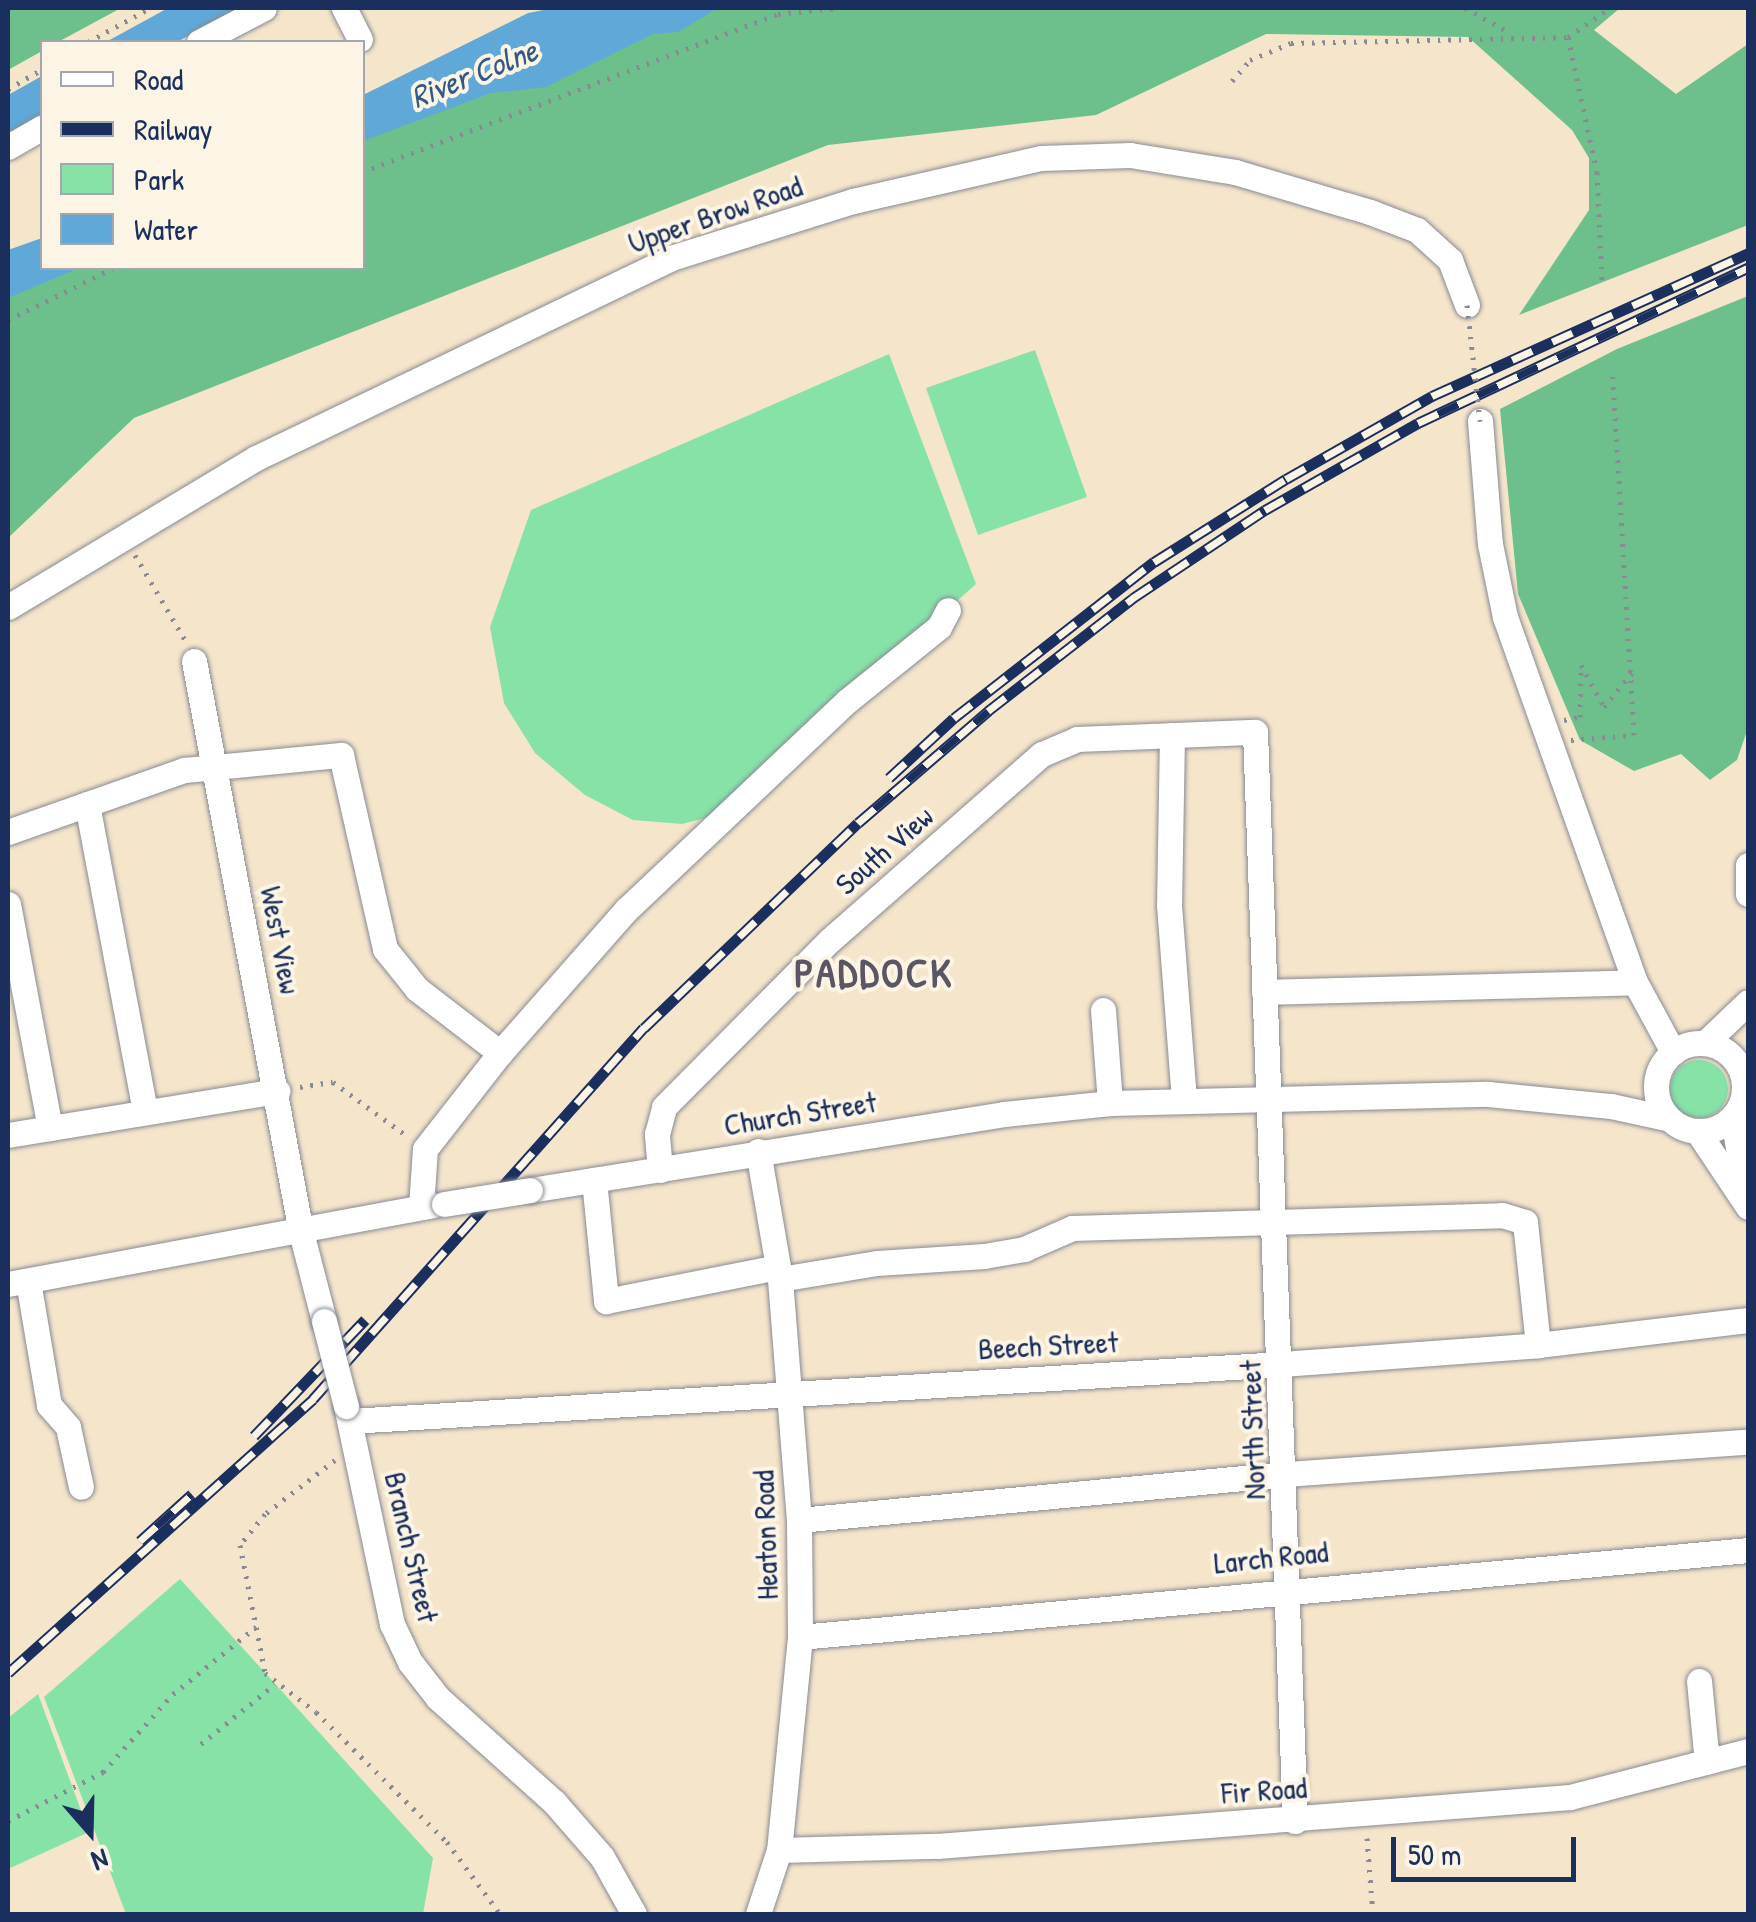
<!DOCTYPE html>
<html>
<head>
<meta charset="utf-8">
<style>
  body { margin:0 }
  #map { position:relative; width:1756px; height:1922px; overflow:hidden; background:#f5e5cb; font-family:"Patrick Hand",sans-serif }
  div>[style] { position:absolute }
  .green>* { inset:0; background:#87e2a8 }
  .round { border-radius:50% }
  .forest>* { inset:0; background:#6dc08c }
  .water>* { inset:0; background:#60a8d7 }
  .path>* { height:5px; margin-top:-2.5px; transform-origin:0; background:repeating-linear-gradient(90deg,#888a94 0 2.5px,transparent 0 10.5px) }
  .roads { filter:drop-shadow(0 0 2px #888a94) drop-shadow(0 0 2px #888a94) }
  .minor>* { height:25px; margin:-12.5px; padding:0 12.5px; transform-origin:12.5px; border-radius:12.5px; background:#fff }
  .minor>.ring { margin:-12.5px; padding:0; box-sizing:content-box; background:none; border:25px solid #fff; border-radius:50% }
  .rail>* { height:11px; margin-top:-5.5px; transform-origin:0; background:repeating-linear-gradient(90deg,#fcf5e5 0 22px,#1b2f5e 0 44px); box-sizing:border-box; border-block:2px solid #1b2f5e }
  .path-bridge>* { height:5px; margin-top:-2.5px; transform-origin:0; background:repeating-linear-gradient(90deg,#888a94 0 2.5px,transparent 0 10.5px) }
  .bridges { filter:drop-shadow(0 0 2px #888a94) drop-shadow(0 0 2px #888a94) }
  .minor-bridge>* { height:25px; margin:-12.5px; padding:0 12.5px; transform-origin:12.5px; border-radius:12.5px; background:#fff }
  span { translate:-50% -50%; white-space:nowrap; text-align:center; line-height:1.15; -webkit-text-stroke:8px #fcf5e5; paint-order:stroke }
  .street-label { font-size:30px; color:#1b2f5e }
  .water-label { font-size:32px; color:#335988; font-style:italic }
  .district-label { font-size:40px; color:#5a5663; font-weight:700; letter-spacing:2.5px }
  .frame { position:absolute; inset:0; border:10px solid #1b2f5e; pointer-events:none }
  .legend { position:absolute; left:40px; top:40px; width:325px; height:230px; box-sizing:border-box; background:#fcf5e5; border:2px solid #a2a6af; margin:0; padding:12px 18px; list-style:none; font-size:30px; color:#1b2f5e }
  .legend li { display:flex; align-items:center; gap:20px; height:50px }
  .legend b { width:50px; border:2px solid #a2a6af }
  .north { position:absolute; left:40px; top:1782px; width:100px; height:100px; -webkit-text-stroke:8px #fcf5e5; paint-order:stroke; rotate:160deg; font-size:28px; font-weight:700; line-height:40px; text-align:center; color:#1b2f5e }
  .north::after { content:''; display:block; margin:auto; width:35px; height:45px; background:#1b2f5e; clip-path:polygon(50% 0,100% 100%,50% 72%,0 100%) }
  .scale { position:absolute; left:1391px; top:1837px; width:185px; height:45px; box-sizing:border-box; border:5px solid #1b2f5e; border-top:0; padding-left:12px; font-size:30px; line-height:35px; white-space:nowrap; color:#1b2f5e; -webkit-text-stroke:8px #fcf5e5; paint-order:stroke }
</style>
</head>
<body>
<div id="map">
  <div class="green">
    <i style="clip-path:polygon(1035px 350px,1087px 497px,978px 535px,926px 388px)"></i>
    <i style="clip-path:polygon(889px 354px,976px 584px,717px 815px,682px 824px,633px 820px,585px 795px,535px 753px,504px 703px,490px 627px,531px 510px)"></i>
    <i class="round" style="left:1670px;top:1060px;width:58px;height:58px"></i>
    <i style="clip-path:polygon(180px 1579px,433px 1858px,423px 1914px,126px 1914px,44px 1697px)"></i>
    <i style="clip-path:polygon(38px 1694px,89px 1832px,8px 1869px,8px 1718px)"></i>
  </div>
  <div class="forest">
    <i style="clip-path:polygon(8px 8px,121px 8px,58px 42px,42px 42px,42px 51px,8px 70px)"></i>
    <i style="clip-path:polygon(638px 8px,1620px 8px,1594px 30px,1676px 94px,1748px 44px,1748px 225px,1519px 315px,1589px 210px,1589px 158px,1572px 130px,1468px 37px,1266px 34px,1096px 115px,828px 145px,134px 418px,8px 538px,8px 277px,42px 268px,362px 268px,363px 127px)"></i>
    <i style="clip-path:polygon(1748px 296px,1748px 728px,1737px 760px,1710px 780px,1681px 754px,1634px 771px,1580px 740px,1518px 594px,1500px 409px,1617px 349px)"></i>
  </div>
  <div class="water">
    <i style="clip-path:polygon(168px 8px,240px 8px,177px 42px,106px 42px)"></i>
    <i style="clip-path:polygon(554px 8px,718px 8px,678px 32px,653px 34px,546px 87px,491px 93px,363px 141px,363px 95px,528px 13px)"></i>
    <i style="clip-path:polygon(42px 76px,42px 117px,8px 137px,8px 95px)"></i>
    <i style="clip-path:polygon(42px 238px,42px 268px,79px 268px,8px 298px,8px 250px)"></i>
  </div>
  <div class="path">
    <i style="left:1465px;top:8px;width:50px;rotate:28.6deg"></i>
    <i style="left:1568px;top:37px;width:138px;rotate:77.9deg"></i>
    <i style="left:1597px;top:172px;width:111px;rotate:87.4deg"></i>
    <i style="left:88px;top:42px;width:71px;rotate:-28.7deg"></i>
    <i style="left:1232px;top:81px;width:28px;rotate:-49deg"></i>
    <i style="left:1250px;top:60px;width:44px;rotate:-22.5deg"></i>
    <i style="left:1291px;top:43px;width:277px;rotate:-1.2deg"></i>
    <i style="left:1568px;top:37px;width:51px;rotate:-34.6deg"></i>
    <i style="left:8px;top:89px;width:39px;rotate:-30deg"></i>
    <i style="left:362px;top:172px;width:445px;rotate:-20.8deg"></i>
    <i style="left:778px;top:14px;width:60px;rotate:-5.7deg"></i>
    <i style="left:8px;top:320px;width:117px;rotate:-26.3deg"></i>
    <i style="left:135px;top:555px;width:99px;rotate:59.5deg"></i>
    <i style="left:1564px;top:720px;width:16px;rotate:-11deg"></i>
    <i style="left:1580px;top:717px;width:52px;rotate:-88.9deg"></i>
    <i style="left:1581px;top:665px;width:48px;rotate:61.3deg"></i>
    <i style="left:1604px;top:707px;width:44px;rotate:-50.5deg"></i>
    <i style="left:1571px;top:740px;width:63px;rotate:-4.5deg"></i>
    <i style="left:1634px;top:735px;width:366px;rotate:-93.4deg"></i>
    <i style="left:300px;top:1087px;width:33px;rotate:-9deg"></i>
    <i style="left:333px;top:1082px;width:92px;rotate:36.1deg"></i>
    <i style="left:335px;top:1460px;width:88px;rotate:142.4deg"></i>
    <i style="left:265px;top:1514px;width:40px;rotate:129deg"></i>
    <i style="left:240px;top:1545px;width:130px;rotate:78.9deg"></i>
    <i style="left:265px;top:1673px;width:64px;rotate:37.4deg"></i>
    <i style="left:316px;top:1712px;width:185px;rotate:44.8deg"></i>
    <i style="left:447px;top:1842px;width:89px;rotate:53.6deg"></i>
    <i style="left:201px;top:1744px;width:95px;rotate:-39deg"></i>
    <i style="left:8px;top:1821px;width:107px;rotate:-27.3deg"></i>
    <i style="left:103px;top:1772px;width:105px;rotate:-48.1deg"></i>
    <i style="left:173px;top:1694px;width:107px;rotate:-38.9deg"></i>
    <i style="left:1367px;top:1838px;width:76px;rotate:85.5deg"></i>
  </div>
  <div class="roads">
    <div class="minor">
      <i style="left:344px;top:8px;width:35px;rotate:63deg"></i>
      <i style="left:199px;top:42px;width:73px;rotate:-27.6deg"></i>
      <i style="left:8px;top:147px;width:39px;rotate:-30deg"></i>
      <i style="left:1480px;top:421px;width:123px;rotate:85.4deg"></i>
      <i style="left:1490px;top:544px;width:75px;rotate:78.4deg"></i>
      <i style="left:1505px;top:617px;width:387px;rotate:70.4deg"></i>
      <i style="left:1635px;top:982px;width:80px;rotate:61.5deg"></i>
      <i style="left:8px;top:607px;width:289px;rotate:-31deg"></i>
      <i style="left:256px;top:458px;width:461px;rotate:-25.7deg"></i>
      <i style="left:671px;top:258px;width:191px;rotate:-17.4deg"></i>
      <i style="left:853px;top:201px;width:193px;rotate:-12.9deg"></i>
      <i style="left:1041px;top:158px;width:89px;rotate:-1.9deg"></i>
      <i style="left:1130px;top:155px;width:106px;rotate:9.2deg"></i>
      <i style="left:1235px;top:172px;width:141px;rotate:16.5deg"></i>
      <i style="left:1370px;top:212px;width:50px;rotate:21deg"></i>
      <i style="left:1417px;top:230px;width:45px;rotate:42.3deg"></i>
      <i style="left:1450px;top:260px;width:48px;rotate:69.3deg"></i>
      <i style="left:194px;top:661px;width:581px;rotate:79.39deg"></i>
      <i style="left:301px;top:1232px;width:92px;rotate:75.5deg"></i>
      <i style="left:1172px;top:735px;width:170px;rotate:91deg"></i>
      <i style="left:1169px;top:905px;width:196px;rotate:85.6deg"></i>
      <i style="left:87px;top:804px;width:313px;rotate:79.3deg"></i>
      <i style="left:8px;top:832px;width:187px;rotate:-19.4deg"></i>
      <i style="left:184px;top:770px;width:158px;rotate:-5.5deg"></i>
      <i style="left:341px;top:755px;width:199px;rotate:77.2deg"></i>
      <i style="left:385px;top:949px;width:51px;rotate:51.3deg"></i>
      <i style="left:417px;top:989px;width:105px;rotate:37.6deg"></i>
      <i style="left:1748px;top:865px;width:29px;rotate:90deg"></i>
      <i style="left:8px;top:904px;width:228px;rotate:79.4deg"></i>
      <i style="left:1264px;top:992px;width:371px;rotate:-1.5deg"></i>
      <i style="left:1103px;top:1010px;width:93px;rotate:85.7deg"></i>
      <i style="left:1705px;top:1043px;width:59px;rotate:-43.6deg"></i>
      <i class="ring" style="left:1656px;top:1043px;width:63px;height:63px"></i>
      <i style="left:1733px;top:1118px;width:79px;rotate:80.5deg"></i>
      <i style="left:1698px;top:1132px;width:90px;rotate:56.3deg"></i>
      <i style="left:8px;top:1135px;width:273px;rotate:-9.3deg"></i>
      <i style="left:758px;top:1151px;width:130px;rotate:80.2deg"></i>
      <i style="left:780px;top:1279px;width:242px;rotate:85.5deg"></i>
      <i style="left:799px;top:1520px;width:117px;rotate:89.5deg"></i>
      <i style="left:800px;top:1637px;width:214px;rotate:95.6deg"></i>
      <i style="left:779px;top:1850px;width:67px;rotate:108.2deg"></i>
      <i style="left:660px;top:1170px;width:36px;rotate:-95deg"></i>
      <i style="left:657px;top:1134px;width:28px;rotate:-75deg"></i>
      <i style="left:664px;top:1107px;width:235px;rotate:-45.2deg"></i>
      <i style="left:830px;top:940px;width:282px;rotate:-41.3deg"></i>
      <i style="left:1042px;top:754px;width:38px;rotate:-23deg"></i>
      <i style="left:1077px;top:739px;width:178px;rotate:-2.3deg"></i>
      <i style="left:1255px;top:732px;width:1090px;rotate:87.9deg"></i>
      <i style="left:594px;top:1180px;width:122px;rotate:84.3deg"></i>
      <i style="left:606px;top:1301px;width:175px;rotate:-11.2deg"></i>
      <i style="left:530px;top:1190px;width:480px;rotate:-9.1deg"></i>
      <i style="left:1004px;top:1114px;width:107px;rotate:-5.9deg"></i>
      <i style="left:1110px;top:1103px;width:378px;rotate:-1.4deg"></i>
      <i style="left:1488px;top:1094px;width:124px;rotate:5.6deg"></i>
      <i style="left:1611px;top:1106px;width:60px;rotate:12.4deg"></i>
      <i style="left:421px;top:1207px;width:58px;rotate:-86.1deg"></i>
      <i style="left:425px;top:1149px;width:122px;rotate:-52deg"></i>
      <i style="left:500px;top:1053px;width:191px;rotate:-48.6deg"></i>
      <i style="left:626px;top:910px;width:304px;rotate:-43.4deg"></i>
      <i style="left:847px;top:701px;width:118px;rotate:-38.8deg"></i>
      <i style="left:939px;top:627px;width:19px;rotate:-62deg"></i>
      <i style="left:780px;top:1279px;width:98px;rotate:-9.4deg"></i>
      <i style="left:877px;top:1263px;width:107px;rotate:-3.7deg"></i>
      <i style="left:984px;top:1256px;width:41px;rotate:-9.9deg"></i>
      <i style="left:1024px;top:1249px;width:52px;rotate:-23.6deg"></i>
      <i style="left:1072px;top:1228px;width:430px;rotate:-1.7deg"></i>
      <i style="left:1502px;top:1215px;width:24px;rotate:17deg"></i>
      <i style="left:1525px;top:1222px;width:124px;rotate:84deg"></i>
      <i style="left:28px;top:1281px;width:126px;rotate:80.4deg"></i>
      <i style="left:49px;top:1405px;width:29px;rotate:49deg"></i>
      <i style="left:68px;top:1427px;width:61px;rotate:77.8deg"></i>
      <i style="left:8px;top:1284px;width:433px;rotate:-10.5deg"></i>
      <i style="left:346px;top:1406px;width:223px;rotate:78.1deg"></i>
      <i style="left:392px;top:1624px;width:42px;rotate:64.7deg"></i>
      <i style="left:410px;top:1662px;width:46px;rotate:52.1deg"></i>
      <i style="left:438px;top:1698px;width:156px;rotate:41.9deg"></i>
      <i style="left:554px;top:1802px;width:73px;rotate:48.9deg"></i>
      <i style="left:602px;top:1857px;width:65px;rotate:60.7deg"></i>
      <i style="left:350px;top:1421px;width:934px;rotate:-3.5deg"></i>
      <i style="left:1282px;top:1364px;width:257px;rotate:-4.2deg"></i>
      <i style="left:1538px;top:1345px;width:211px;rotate:-6.8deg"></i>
      <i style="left:799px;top:1520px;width:489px;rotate:-5.4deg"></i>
      <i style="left:1286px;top:1474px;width:463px;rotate:-4deg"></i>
      <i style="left:800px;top:1637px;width:952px;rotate:-5.24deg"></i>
      <i style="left:1699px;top:1681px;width:81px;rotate:84.4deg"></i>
      <i style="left:779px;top:1850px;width:158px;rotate:-1.5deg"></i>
      <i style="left:937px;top:1846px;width:635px;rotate:-4.43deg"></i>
      <i style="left:1570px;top:1797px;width:184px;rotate:-14.5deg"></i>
    </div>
  </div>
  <div class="rail">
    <i style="left:889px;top:778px;width:88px;rotate:-42.7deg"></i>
    <i style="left:954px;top:718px;width:254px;rotate:-38deg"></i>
    <i style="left:1154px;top:562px;width:156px;rotate:-32.2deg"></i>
    <i style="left:1286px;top:479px;width:168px;rotate:-29.6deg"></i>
    <i style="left:1432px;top:396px;width:347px;rotate:-24.3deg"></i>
    <i style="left:254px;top:1436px;width:161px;rotate:-46.3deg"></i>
    <i style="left:140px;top:1541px;width:70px;rotate:-42.1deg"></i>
    <i style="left:8px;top:1673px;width:410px;rotate:-41.9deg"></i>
    <i style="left:313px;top:1399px;width:497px;rotate:-48.3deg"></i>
    <i style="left:644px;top:1028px;width:296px;rotate:-43.8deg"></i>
    <i style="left:858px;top:823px;width:172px;rotate:-40.7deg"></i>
    <i style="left:988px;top:711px;width:184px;rotate:-37.9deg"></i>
    <i style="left:1133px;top:598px;width:159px;rotate:-33.7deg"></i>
    <i style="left:1265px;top:510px;width:176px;rotate:-29.6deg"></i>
    <i style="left:1418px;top:423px;width:365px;rotate:-25.2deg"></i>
  </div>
  <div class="path-bridge">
    <i style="left:1467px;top:305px;width:117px;rotate:83.6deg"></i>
  </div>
  <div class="bridges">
    <div class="minor-bridge">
      <i style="left:444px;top:1204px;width:87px;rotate:-9.2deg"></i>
      <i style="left:324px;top:1321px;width:88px;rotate:75.5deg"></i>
    </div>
  </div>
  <div class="street-label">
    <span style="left:715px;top:214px;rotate:-19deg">Upper Brow Road</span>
    <span style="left:884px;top:850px;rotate:-41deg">South View</span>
    <span style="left:281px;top:940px;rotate:79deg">West View</span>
    <span style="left:800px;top:1113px;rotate:-9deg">Church Street</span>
    <span style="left:1048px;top:1345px;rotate:-3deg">Beech Street</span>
    <span style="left:1252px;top:1430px;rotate:-92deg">North Street</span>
    <span style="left:765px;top:1535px;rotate:-92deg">Heaton Road</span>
    <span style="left:412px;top:1547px;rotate:77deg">Branch Street</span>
    <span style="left:1271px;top:1557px;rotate:-6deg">Larch Road</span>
    <span style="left:1264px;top:1790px;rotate:-4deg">Fir Road</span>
  </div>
  <div class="water-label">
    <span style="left:474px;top:74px;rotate:-22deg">River Colne</span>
  </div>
  <div class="district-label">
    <span style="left:874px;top:972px">PADDOCK</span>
  </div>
  <div class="frame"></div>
  <ul class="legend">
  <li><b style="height:12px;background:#fff"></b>Road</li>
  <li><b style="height:12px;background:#1b2f5e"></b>Railway</li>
  <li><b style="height:28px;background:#87e2a8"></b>Park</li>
  <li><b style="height:28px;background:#60a8d7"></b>Water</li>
  </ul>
  <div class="north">N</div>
  <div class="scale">50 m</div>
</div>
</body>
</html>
